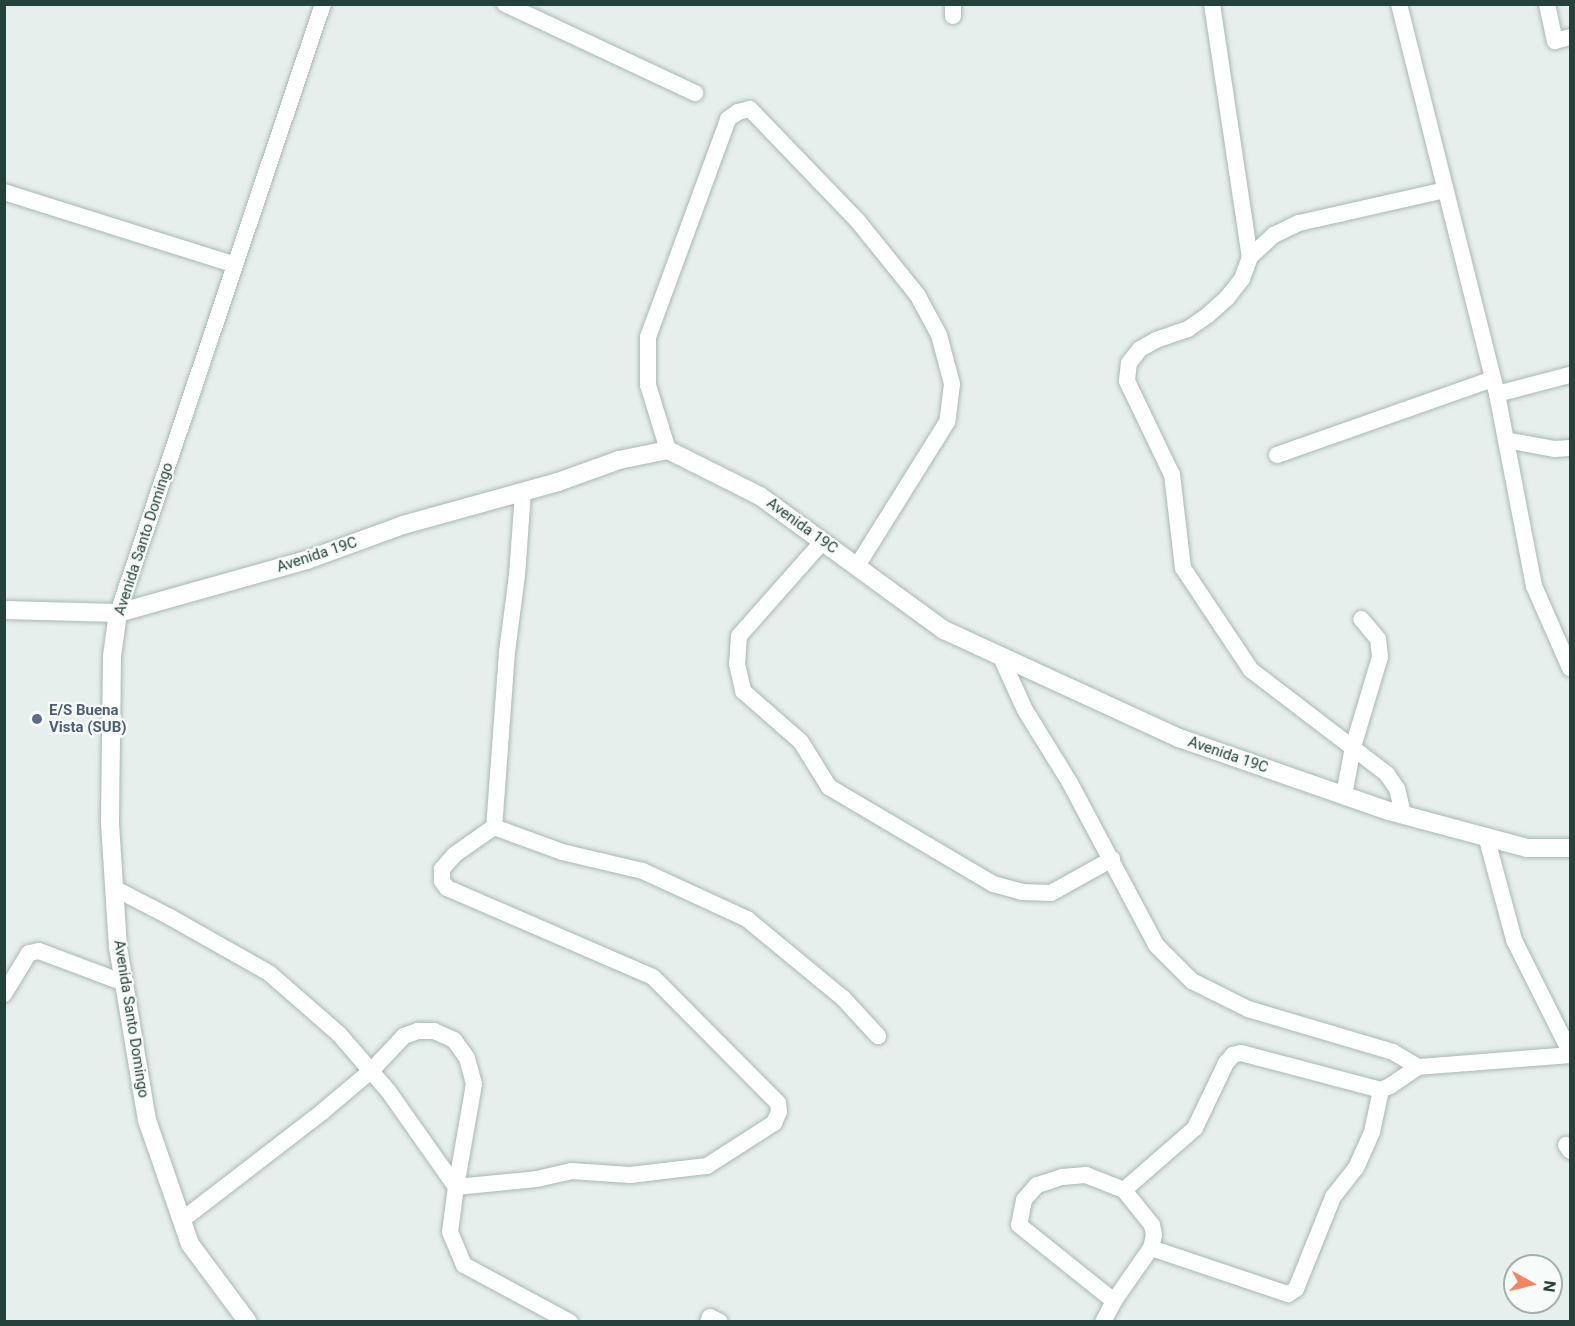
<!DOCTYPE html>
<html>
<head>
<meta charset="utf-8">
<style>
  body { margin:0 }
  #map { position:relative; width:1575px; height:1326px; overflow:hidden; background:#e6efeb; font-family:Roboto,sans-serif }
  div>[style] { position:absolute }
  .roads { filter:drop-shadow(0 0 2px #a8b8b2) drop-shadow(0 0 2px #a8b8b2) }
  .street>* { height:16px; margin:-8px; padding:0 8px; transform-origin:8px; border-radius:8px; background:#fff }
  .secondary>* { height:18px; margin:-9px; padding:0 9px; transform-origin:9px; border-radius:9px; background:#fff }
  .dots>* { width:16px; height:16px; translate:-50% -50%; box-sizing:border-box; border:3px solid #f7fbf9; border-radius:50% }
  span { translate:-50% -50%; white-space:nowrap; text-align:center; line-height:1.15; -webkit-text-stroke:4.5px #f7fbf9; paint-order:stroke }
  .street-label { font-size:15px; color:#24423a }
  .service-label { font-size:15px; color:#4e5e75; font-weight:700 }
  .left { translate:0 -50%; text-align:left }
  .frame { position:absolute; inset:0; border:6px solid #24423a; pointer-events:none }
  .north { position:absolute; left:1503px; top:1254px; width:60px; height:60px; box-sizing:border-box; background:#f7fbf9; border:2px solid #a3b1ad; border-radius:50%; rotate:98deg; font-size:16px; font-weight:700; line-height:24px; text-align:center; color:#24423a }
  .north::after { content:''; display:block; margin:auto; width:21px; height:27px; background:#f4845f; clip-path:polygon(50% 0,100% 100%,50% 72%,0 100%) }
</style>
</head>
<body>
<div id="map">
  <div class="roads">
    <div class="street">
      <i style="left:505px;top:4px;width:210px;rotate:25.1deg"></i>
      <i style="left:1212px;top:4px;width:256px;rotate:81.5deg"></i>
      <i style="left:1399px;top:4px;width:402px;rotate:75.9deg"></i>
      <i style="left:1497px;top:394px;width:196px;rotate:79.1deg"></i>
      <i style="left:1534px;top:586px;width:90px;rotate:66.3deg"></i>
      <i style="left:1547px;top:4px;width:38px;rotate:78deg"></i>
      <i style="left:1555px;top:41px;width:16px;rotate:-15deg"></i>
      <i style="left:953px;top:16px;width:12px;rotate:-90deg"></i>
      <i style="left:4px;top:192px;width:242px;rotate:17.5deg"></i>
      <i style="left:1497px;top:394px;width:75px;rotate:-14.6deg"></i>
      <i style="left:1506px;top:440px;width:50px;rotate:10.4deg"></i>
      <i style="left:1555px;top:449px;width:15px;rotate:-4deg"></i>
      <i style="left:668px;top:450px;width:68px;rotate:-107.1deg"></i>
      <i style="left:648px;top:385px;width:48px;rotate:-90deg"></i>
      <i style="left:648px;top:337px;width:232px;rotate:-69.8deg"></i>
      <i style="left:728px;top:119px;width:12px;rotate:-35deg"></i>
      <i style="left:738px;top:112px;width:12px;rotate:-14deg"></i>
      <i style="left:750px;top:109px;width:154px;rotate:46.1deg"></i>
      <i style="left:857px;top:220px;width:97px;rotate:51.2deg"></i>
      <i style="left:918px;top:296px;width:44px;rotate:61.7deg"></i>
      <i style="left:939px;top:335px;width:51px;rotate:75.1deg"></i>
      <i style="left:952px;top:384px;width:38px;rotate:97deg"></i>
      <i style="left:947px;top:422px;width:170px;rotate:122deg"></i>
      <i style="left:1277px;top:455px;width:229px;rotate:-19.4deg"></i>
      <i style="left:523px;top:492px;width:83px;rotate:94.1deg"></i>
      <i style="left:517px;top:575px;width:78px;rotate:97.4deg"></i>
      <i style="left:507px;top:652px;width:175px;rotate:94.2deg"></i>
      <i style="left:494px;top:827px;width:72px;rotate:20.2deg"></i>
      <i style="left:562px;top:852px;width:83px;rotate:13.2deg"></i>
      <i style="left:643px;top:871px;width:115px;rotate:24.8deg"></i>
      <i style="left:747px;top:919px;width:124px;rotate:39.5deg"></i>
      <i style="left:843px;top:998px;width:52px;rotate:47.4deg"></i>
      <i style="left:823px;top:541px;width:127px;rotate:131.5deg"></i>
      <i style="left:739px;top:636px;width:28px;rotate:94deg"></i>
      <i style="left:737px;top:664px;width:28px;rotate:77deg"></i>
      <i style="left:743px;top:691px;width:77px;rotate:41.3deg"></i>
      <i style="left:801px;top:742px;width:53px;rotate:58.1deg"></i>
      <i style="left:829px;top:787px;width:191px;rotate:30.6deg"></i>
      <i style="left:993px;top:884px;width:30px;rotate:15deg"></i>
      <i style="left:1022px;top:892px;width:29px;rotate:2deg"></i>
      <i style="left:1051px;top:893px;width:70px;rotate:-29.1deg"></i>
      <i style="left:118px;top:613px;width:643px;rotate:-71.4deg"></i>
      <i style="left:1000px;top:655px;width:60px;rotate:65.6deg"></i>
      <i style="left:1025px;top:710px;width:86px;rotate:58.3deg"></i>
      <i style="left:1070px;top:783px;width:183px;rotate:62deg"></i>
      <i style="left:1156px;top:945px;width:51px;rotate:45deg"></i>
      <i style="left:1192px;top:981px;width:63px;rotate:26.6deg"></i>
      <i style="left:1248px;top:1009px;width:151px;rotate:16.5deg"></i>
      <i style="left:1393px;top:1052px;width:29px;rotate:31deg"></i>
      <i style="left:1418px;top:1067px;width:152px;rotate:-4.5deg"></i>
      <i style="left:1344px;top:795px;width:49px;rotate:-79.4deg"></i>
      <i style="left:1353px;top:747px;width:94px;rotate:-73.3deg"></i>
      <i style="left:1380px;top:657px;width:18px;rotate:-96deg"></i>
      <i style="left:1378px;top:639px;width:26px;rotate:-130deg"></i>
      <i style="left:1403px;top:814px;width:26px;rotate:-103deg"></i>
      <i style="left:1397px;top:789px;width:18px;rotate:-124deg"></i>
      <i style="left:1387px;top:774px;width:171px;rotate:-142.6deg"></i>
      <i style="left:1251px;top:670px;width:123px;rotate:-123.7deg"></i>
      <i style="left:1183px;top:568px;width:94px;rotate:-96.7deg"></i>
      <i style="left:1172px;top:475px;width:104px;rotate:-115.6deg"></i>
      <i style="left:1127px;top:381px;width:18px;rotate:-84deg"></i>
      <i style="left:1129px;top:363px;width:18px;rotate:-52deg"></i>
      <i style="left:1140px;top:349px;width:18px;rotate:-29deg"></i>
      <i style="left:1156px;top:340px;width:34px;rotate:-19deg"></i>
      <i style="left:1188px;top:329px;width:24px;rotate:-35deg"></i>
      <i style="left:1208px;top:315px;width:25px;rotate:-42deg"></i>
      <i style="left:1227px;top:298px;width:24px;rotate:-52deg"></i>
      <i style="left:1242px;top:279px;width:23px;rotate:-70deg"></i>
      <i style="left:1250px;top:257px;width:33px;rotate:-43deg"></i>
      <i style="left:1274px;top:235px;width:28px;rotate:-26deg"></i>
      <i style="left:1299px;top:223px;width:150px;rotate:-12.7deg"></i>
      <i style="left:1486px;top:836px;width:108px;rotate:74.9deg"></i>
      <i style="left:1514px;top:940px;width:125px;rotate:63.4deg"></i>
      <i style="left:114px;top:888px;width:63px;rotate:27.4deg"></i>
      <i style="left:170px;top:917px;width:114px;rotate:29.5deg"></i>
      <i style="left:269px;top:973px;width:93px;rotate:41.1deg"></i>
      <i style="left:339px;top:1034px;width:77px;rotate:49.2deg"></i>
      <i style="left:389px;top:1092px;width:116px;rotate:54.8deg"></i>
      <i style="left:456px;top:1187px;width:45px;rotate:97.6deg"></i>
      <i style="left:450px;top:1232px;width:36px;rotate:67deg"></i>
      <i style="left:464px;top:1265px;width:120px;rotate:28.3deg"></i>
      <i style="left:4px;top:994px;width:48px;rotate:-58.6deg"></i>
      <i style="left:29px;top:953px;width:10px;rotate:-11deg"></i>
      <i style="left:39px;top:951px;width:91px;rotate:20.6deg"></i>
      <i style="left:1566px;top:1145px;width:7px;rotate:56deg"></i>
      <i style="left:1124px;top:1190px;width:94px;rotate:-41.1deg"></i>
      <i style="left:1195px;top:1128px;width:72px;rotate:-64.5deg"></i>
      <i style="left:1226px;top:1063px;width:11px;rotate:-49deg"></i>
      <i style="left:1233px;top:1055px;width:8px;rotate:-14deg"></i>
      <i style="left:1241px;top:1053px;width:145px;rotate:14.8deg"></i>
      <i style="left:1381px;top:1090px;width:10px;rotate:-24deg"></i>
      <i style="left:1390px;top:1086px;width:34px;rotate:-34deg"></i>
      <i style="left:182px;top:1220px;width:177px;rotate:-37.6deg"></i>
      <i style="left:322px;top:1112px;width:65px;rotate:-40deg"></i>
      <i style="left:372px;top:1070px;width:47px;rotate:-46.7deg"></i>
      <i style="left:404px;top:1036px;width:15px;rotate:-20deg"></i>
      <i style="left:418px;top:1031px;width:16px"></i>
      <i style="left:434px;top:1031px;width:22px;rotate:24deg"></i>
      <i style="left:454px;top:1040px;width:22px;rotate:54deg"></i>
      <i style="left:467px;top:1058px;width:27px;rotate:75deg"></i>
      <i style="left:474px;top:1084px;width:105px;rotate:99.9deg"></i>
      <i style="left:456px;top:1187px;width:81px;rotate:-5.6deg"></i>
      <i style="left:537px;top:1179px;width:35px;rotate:-13deg"></i>
      <i style="left:571px;top:1171px;width:59px;rotate:3.9deg"></i>
      <i style="left:630px;top:1175px;width:78px;rotate:-6.7deg"></i>
      <i style="left:707px;top:1166px;width:80px;rotate:-32.7deg"></i>
      <i style="left:774px;top:1123px;width:12px;rotate:-66deg"></i>
      <i style="left:779px;top:1112px;width:9px;rotate:-96deg"></i>
      <i style="left:778px;top:1103px;width:177px;rotate:-134.8deg"></i>
      <i style="left:653px;top:977px;width:224px;rotate:-156.6deg"></i>
      <i style="left:447px;top:888px;width:9px;rotate:-126deg"></i>
      <i style="left:442px;top:881px;width:12px;rotate:-90deg"></i>
      <i style="left:442px;top:869px;width:18px;rotate:-49deg"></i>
      <i style="left:454px;top:855px;width:49px;rotate:-35deg"></i>
      <i style="left:1151px;top:1248px;width:145px;rotate:18.6deg"></i>
      <i style="left:1288px;top:1294px;width:9px;rotate:-32deg"></i>
      <i style="left:1296px;top:1289px;width:99px;rotate:-68.1deg"></i>
      <i style="left:1333px;top:1197px;width:37px;rotate:-52deg"></i>
      <i style="left:1356px;top:1168px;width:39px;rotate:-66deg"></i>
      <i style="left:1372px;top:1132px;width:43px;rotate:-77.9deg"></i>
      <i style="left:708px;top:1322px;width:5px;rotate:-68deg"></i>
      <i style="left:710px;top:1317px;width:11px;rotate:27deg"></i>
      <i style="left:1103px;top:1322px;width:24px;rotate:-62deg"></i>
      <i style="left:1114px;top:1301px;width:65px;rotate:-55.1deg"></i>
      <i style="left:1151px;top:1248px;width:13px;rotate:-77deg"></i>
      <i style="left:1154px;top:1235px;width:10px;rotate:-101deg"></i>
      <i style="left:1152px;top:1225px;width:45px;rotate:-128.7deg"></i>
      <i style="left:1124px;top:1190px;width:41px;rotate:-158.5deg"></i>
      <i style="left:1086px;top:1175px;width:24px;rotate:175deg"></i>
      <i style="left:1062px;top:1177px;width:26px;rotate:162deg"></i>
      <i style="left:1037px;top:1185px;width:20px;rotate:131deg"></i>
      <i style="left:1024px;top:1200px;width:25px;rotate:101deg"></i>
      <i style="left:1019px;top:1225px;width:122px;rotate:38.7deg"></i>
    </div>
    <div class="secondary">
      <i style="left:4px;top:610px;width:114px;rotate:1.5deg"></i>
      <i style="left:118px;top:613px;width:196px;rotate:-15.7deg"></i>
      <i style="left:307px;top:560px;width:102px;rotate:-20deg"></i>
      <i style="left:403px;top:525px;width:161px;rotate:-15.5deg"></i>
      <i style="left:558px;top:482px;width:65px;rotate:-19.8deg"></i>
      <i style="left:619px;top:460px;width:50px;rotate:-11.5deg"></i>
      <i style="left:668px;top:450px;width:103px;rotate:26.6deg"></i>
      <i style="left:760px;top:496px;width:228px;rotate:36.1deg"></i>
      <i style="left:944px;top:630px;width:259px;rotate:24.7deg"></i>
      <i style="left:1179px;top:738px;width:222px;rotate:19.2deg"></i>
      <i style="left:1389px;top:811px;width:143px;rotate:15deg"></i>
      <i style="left:1527px;top:848px;width:43px"></i>
      <i style="left:118px;top:613px;width:43px;rotate:97.9deg"></i>
      <i style="left:112px;top:656px;width:168px;rotate:90.7deg"></i>
      <i style="left:110px;top:824px;width:123px;rotate:86.3deg"></i>
      <i style="left:118px;top:947px;width:175px;rotate:80.5deg"></i>
      <i style="left:147px;top:1120px;width:131px;rotate:70.9deg"></i>
      <i style="left:190px;top:1244px;width:97px;rotate:53.4deg"></i>
    </div>
  </div>
  <div class="dots">
    <i style="left:37px;top:719px;background:#5c6f8a"></i>
  </div>
  <div class="street-label">
    <span style="left:802px;top:526px;rotate:36deg">Avenida 19C</span>
    <span style="left:144px;top:539px;rotate:-72deg">Avenida Santo Domingo</span>
    <span style="left:317px;top:555px;rotate:-18deg">Avenida 19C</span>
    <span style="left:1228px;top:755px;rotate:19deg">Avenida 19C</span>
    <span style="left:131px;top:1019px;rotate:81deg">Avenida Santo Domingo</span>
  </div>
  <div class="service-label">
    <span class="left" style="left:49px;top:719px">E/S Buena<br>Vista (SUB)</span>
  </div>
  <div class="frame"></div>
  <div class="north">N</div>
</div>
</body>
</html>
